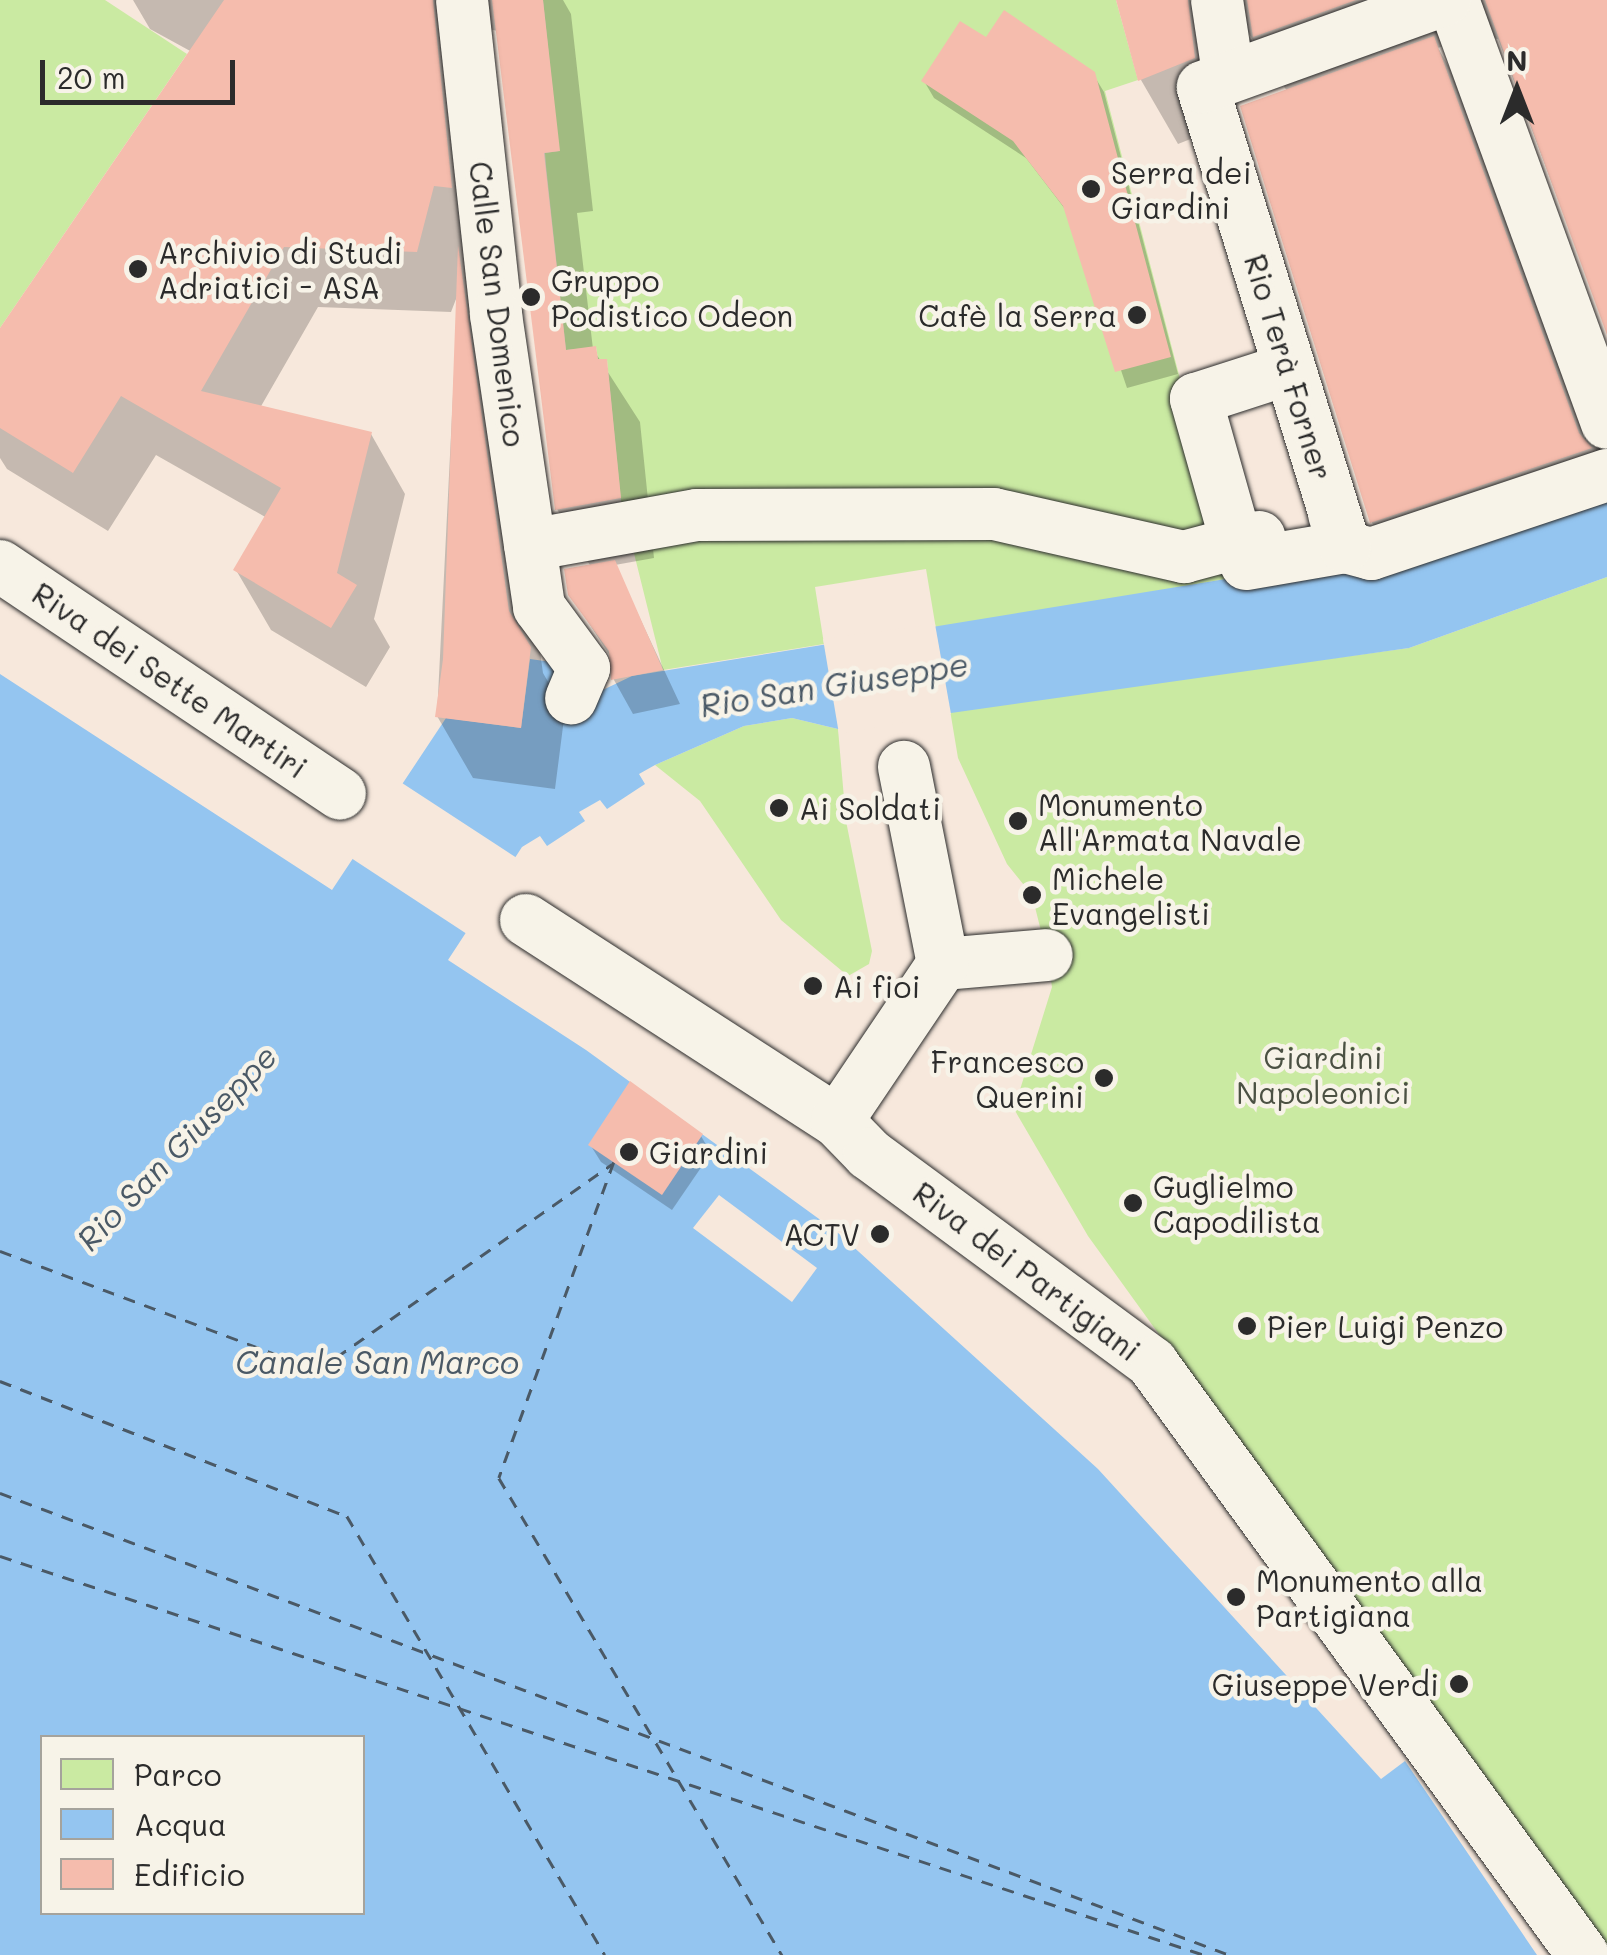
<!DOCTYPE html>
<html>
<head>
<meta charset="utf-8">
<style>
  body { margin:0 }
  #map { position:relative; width:1607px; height:1955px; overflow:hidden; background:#f7e8dc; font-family:Mali,sans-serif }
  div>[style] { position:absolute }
  .green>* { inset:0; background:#caeaa2 }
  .water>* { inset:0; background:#94c5f0 }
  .pier>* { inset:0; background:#f7e8dc }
  .shadow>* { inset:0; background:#0003 }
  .ferry>* { height:2.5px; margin-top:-1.25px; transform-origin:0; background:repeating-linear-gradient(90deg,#4a5966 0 12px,transparent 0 22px) }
  .building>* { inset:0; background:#f5bcad }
  .roads { filter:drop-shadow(0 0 2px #2b2b2b) drop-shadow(0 0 2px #2b2b2b) }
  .pedestrian>* { height:52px; margin:-26px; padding:0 26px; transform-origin:26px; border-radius:26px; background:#f7f3e8 }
  .dots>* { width:28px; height:28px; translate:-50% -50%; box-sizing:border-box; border:5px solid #f7f3e8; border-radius:50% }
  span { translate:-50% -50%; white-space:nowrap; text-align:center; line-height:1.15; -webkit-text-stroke:9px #f7f3e8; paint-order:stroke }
  .poi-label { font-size:30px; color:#2b2b2b }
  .left { translate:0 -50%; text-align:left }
  .right { translate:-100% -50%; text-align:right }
  .street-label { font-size:30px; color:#2b2b2b }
  .park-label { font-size:30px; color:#4b5143 }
  .water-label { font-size:32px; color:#4a5966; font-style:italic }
  .legend { position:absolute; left:40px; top:1735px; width:325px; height:180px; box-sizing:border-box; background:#f7f3e8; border:2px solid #a5a39c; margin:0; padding:12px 18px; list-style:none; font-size:30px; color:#2b2b2b }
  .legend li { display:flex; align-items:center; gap:20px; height:50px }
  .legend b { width:50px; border:2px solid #a5a39c }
  .north { position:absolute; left:1467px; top:40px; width:100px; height:100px; -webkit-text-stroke:8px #f7f3e8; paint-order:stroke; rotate:0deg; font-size:28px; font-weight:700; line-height:40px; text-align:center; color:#2b2b2b }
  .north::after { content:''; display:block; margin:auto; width:35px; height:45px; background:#2b2b2b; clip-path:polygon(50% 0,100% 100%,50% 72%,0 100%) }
  .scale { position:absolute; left:40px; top:60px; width:195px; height:45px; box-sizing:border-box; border:5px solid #2b2b2b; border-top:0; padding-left:12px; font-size:30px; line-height:35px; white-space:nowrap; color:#2b2b2b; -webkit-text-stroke:8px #f7f3e8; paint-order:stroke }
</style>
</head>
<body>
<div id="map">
  <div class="green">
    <i style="clip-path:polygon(0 0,105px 0,187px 54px,0 328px)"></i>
    <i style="clip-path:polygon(543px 0,1116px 0,1138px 80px,1105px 91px,1232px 578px,936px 629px,926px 569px,815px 587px,824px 644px,663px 670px,621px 501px,607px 360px,598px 359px,596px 347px,566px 350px,546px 166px,545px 153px,559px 151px)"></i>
    <i style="clip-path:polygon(1607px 577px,1607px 1955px,1088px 1236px,1014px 1109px,1052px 987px,1047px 955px,1032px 895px,1007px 864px,958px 758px,950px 710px,1409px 648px)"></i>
    <i style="clip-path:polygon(792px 718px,838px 729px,846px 821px,872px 951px,869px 964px,848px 976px,781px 920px,700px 801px,655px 765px,744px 726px)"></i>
  </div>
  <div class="water">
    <i style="clip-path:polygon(evenodd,1607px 490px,1607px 577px,1409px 648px,838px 729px,792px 718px,744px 726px,655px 765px,639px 774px,645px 784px,607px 809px,600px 800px,579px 812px,585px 821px,547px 846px,540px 836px,522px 847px,448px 960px,586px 1050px,837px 1232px,1098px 1469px,1381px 1779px,1405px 1761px,1537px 1955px,0 1955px,0 674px,332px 890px,446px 718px,521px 728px,530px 659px,566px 664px,561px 710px,632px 676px,1232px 578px,1607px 490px,42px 1738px,362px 1738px,362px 1912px,42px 1912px,42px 1738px)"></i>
  </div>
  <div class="pier">
    <i style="clip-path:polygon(935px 624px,951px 714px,839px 734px,823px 639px)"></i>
    <i style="clip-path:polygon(399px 781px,520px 860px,470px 936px,348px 856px)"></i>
    <i style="clip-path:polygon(719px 1195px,817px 1268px,792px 1302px,693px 1228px)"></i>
  </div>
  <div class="shadow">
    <i style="clip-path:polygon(133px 0,563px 0,571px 14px,593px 211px,577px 213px,593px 349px,640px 422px,654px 558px,615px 565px,680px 704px,633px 714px,614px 680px,612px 659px,570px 594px,591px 567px,557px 509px,498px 31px,493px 30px,477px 36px,493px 310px,543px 673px,565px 711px,555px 789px,473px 778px,437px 716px,458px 294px,451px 312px,318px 307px,260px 408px,371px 434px,405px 494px,374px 619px,390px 647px,366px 687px,271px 630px,236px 570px,267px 518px,156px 455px,108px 531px,7px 469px,0 458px,0 332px,192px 52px,150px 29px)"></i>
    <i style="clip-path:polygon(1118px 0,1607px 0,1607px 330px,1498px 39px,1473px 36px,1438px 48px,1461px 88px,1607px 468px,1399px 570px,1371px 521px,1287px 91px,1249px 34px,1225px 55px,1231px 123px,1178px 144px,1141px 80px)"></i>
    <i style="clip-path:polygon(986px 41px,1093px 74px,1104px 92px,1178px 374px,1127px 388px,1068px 213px,1026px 158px,934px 98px,924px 81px)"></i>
    <i style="clip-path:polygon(701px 1136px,711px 1153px,672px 1210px,601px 1162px,591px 1146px)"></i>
  </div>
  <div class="ferry">
    <i style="left:614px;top:1162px;width:336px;rotate:110deg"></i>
    <i style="left:499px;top:1478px;width:555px;rotate:59.32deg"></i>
    <i style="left:0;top:1251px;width:340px;rotate:20.5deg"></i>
    <i style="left:318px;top:1370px;width:359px;rotate:-35deg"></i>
    <i style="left:0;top:1381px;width:372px;rotate:21.3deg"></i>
    <i style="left:347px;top:1516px;width:509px;rotate:59.56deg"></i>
    <i style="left:0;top:1493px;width:1314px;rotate:20.59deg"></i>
    <i style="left:0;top:1556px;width:1268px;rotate:18.33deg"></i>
  </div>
  <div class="building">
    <i style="clip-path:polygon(224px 0,433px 0,452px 188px,434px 186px,417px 252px,284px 247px,201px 391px,372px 432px,337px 573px,357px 585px,331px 628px,233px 570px,281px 488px,121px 396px,73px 473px,0 428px,0 328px)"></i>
    <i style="clip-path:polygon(492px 0,543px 0,560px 151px,544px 153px,566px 350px,596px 346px,598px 359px,607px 359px,621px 498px,555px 510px)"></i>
    <i style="clip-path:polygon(1116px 0,1188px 0,1195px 58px,1138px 81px)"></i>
    <i style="clip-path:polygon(1247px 0,1356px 0,1253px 37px)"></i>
    <i style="clip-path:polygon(1485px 0,1607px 0,1607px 335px)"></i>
    <i style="clip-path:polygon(1004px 10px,1095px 72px,1171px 357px,1115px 372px,1063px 206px,1013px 141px,921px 81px,960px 21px,986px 37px)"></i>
    <i style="clip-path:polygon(1434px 36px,1579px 433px,1592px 448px,1370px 523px,1240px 106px)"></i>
    <i style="clip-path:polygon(458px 245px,509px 611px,531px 647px,521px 728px,435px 717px,443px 659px)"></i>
    <i style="clip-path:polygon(615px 560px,663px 670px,611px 680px,609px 651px,568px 595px,564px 569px)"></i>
    <i style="clip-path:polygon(630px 1081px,703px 1134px,662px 1195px,588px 1145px)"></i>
  </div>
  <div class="roads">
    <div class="pedestrian">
      <i style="left:462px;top:0;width:317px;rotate:83.8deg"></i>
      <i style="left:496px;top:315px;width:295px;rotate:81.6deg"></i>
      <i style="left:539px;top:607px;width:76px;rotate:53.6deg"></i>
      <i style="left:584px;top:668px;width:33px;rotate:113deg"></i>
      <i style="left:1217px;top:0;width:74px;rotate:81.4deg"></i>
      <i style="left:1453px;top:0;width:450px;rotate:70deg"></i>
      <i style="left:1334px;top:514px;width:35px;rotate:72deg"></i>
      <i style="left:1345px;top:547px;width:27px;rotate:15deg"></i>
      <i style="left:1371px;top:554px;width:249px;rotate:-18.5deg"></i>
      <i style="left:1237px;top:544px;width:151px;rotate:-105.8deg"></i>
      <i style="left:1196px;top:399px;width:98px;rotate:-17.9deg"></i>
      <i style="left:530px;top:545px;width:170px;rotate:-10.2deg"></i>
      <i style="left:697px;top:515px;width:297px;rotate:-0.2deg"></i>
      <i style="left:994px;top:514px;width:195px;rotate:12.8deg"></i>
      <i style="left:1184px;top:557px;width:78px;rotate:-14.9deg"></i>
      <i style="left:1246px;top:564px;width:100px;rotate:-9.7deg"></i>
      <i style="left:1345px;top:547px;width:481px;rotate:-107.2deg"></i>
      <i style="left:1203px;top:87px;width:257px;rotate:-19.8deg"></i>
      <i style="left:0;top:566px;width:409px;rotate:33.8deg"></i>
      <i style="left:526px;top:920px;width:370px;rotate:32.9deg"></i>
      <i style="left:837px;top:1121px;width:46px;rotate:45.9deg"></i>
      <i style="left:869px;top:1154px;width:352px;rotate:36.4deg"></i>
      <i style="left:1152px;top:1363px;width:732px;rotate:53.94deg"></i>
      <i style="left:943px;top:964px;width:104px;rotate:-4.9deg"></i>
      <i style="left:837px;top:1121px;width:189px;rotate:-56deg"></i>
      <i style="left:943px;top:964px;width:201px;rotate:-101.2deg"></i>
    </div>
  </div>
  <div class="dots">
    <i style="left:1091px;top:189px;background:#2b2b2b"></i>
    <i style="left:138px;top:269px;background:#2b2b2b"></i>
    <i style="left:531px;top:297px;background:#2b2b2b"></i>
    <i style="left:1137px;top:315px;background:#2b2b2b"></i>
    <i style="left:779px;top:808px;background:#2b2b2b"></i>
    <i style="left:1018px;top:821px;background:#2b2b2b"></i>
    <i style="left:1032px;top:895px;background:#2b2b2b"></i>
    <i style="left:813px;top:986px;background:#2b2b2b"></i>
    <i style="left:1104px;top:1078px;background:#2b2b2b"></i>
    <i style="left:629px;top:1152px;background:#2b2b2b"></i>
    <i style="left:1133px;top:1203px;background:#2b2b2b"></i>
    <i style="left:880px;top:1234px;background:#2b2b2b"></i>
    <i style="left:1247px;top:1326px;background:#2b2b2b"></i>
    <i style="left:1236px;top:1597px;background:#2b2b2b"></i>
    <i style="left:1459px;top:1684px;background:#2b2b2b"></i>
  </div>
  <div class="poi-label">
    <span class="left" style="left:1111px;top:189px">Serra dei<br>Giardini</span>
    <span class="left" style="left:158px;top:269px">Archivio di Studi<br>Adriatici - ASA</span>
    <span class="left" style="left:551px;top:297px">Gruppo<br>Podistico Odeon</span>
    <span class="right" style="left:1117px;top:315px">Cafè la Serra</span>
    <span class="left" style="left:1038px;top:821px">Monumento<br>All'Armata Navale</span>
    <span class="left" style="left:799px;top:808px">Ai Soldati</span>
    <span class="left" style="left:1052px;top:895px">Michele<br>Evangelisti</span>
    <span class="left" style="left:833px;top:986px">Ai fioi</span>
    <span class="right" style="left:1084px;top:1078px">Francesco<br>Querini</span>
    <span class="left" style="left:649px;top:1152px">Giardini</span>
    <span class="left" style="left:1153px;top:1203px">Guglielmo<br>Capodilista</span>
    <span class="right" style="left:860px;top:1234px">ACTV</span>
    <span class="left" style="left:1267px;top:1326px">Pier Luigi Penzo</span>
    <span class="left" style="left:1256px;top:1597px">Monumento alla<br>Partigiana</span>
    <span class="right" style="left:1439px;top:1684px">Giuseppe Verdi</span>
  </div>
  <div class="street-label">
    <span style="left:498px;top:304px;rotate:83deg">Calle San Domenico</span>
    <span style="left:1289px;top:367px;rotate:73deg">Rio Terà Forner</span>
    <span style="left:170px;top:680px;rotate:34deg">Riva dei Sette Martiri</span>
    <span style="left:1027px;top:1271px;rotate:37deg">Riva dei Partigiani</span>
  </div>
  <div class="park-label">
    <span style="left:1323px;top:1074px">Giardini<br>Napoleonici</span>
  </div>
  <div class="water-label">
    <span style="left:834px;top:684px;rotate:-9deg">Rio San Giuseppe</span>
    <span style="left:176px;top:1147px;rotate:-46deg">Rio San Giuseppe</span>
    <span style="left:377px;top:1361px">Canale San Marco</span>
  </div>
  <ul class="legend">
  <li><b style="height:28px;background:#caeaa2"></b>Parco</li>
  <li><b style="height:28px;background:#94c5f0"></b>Acqua</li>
  <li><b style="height:28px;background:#f5bcad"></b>Edificio</li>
  </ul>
  <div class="north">N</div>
  <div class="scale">20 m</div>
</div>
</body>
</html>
